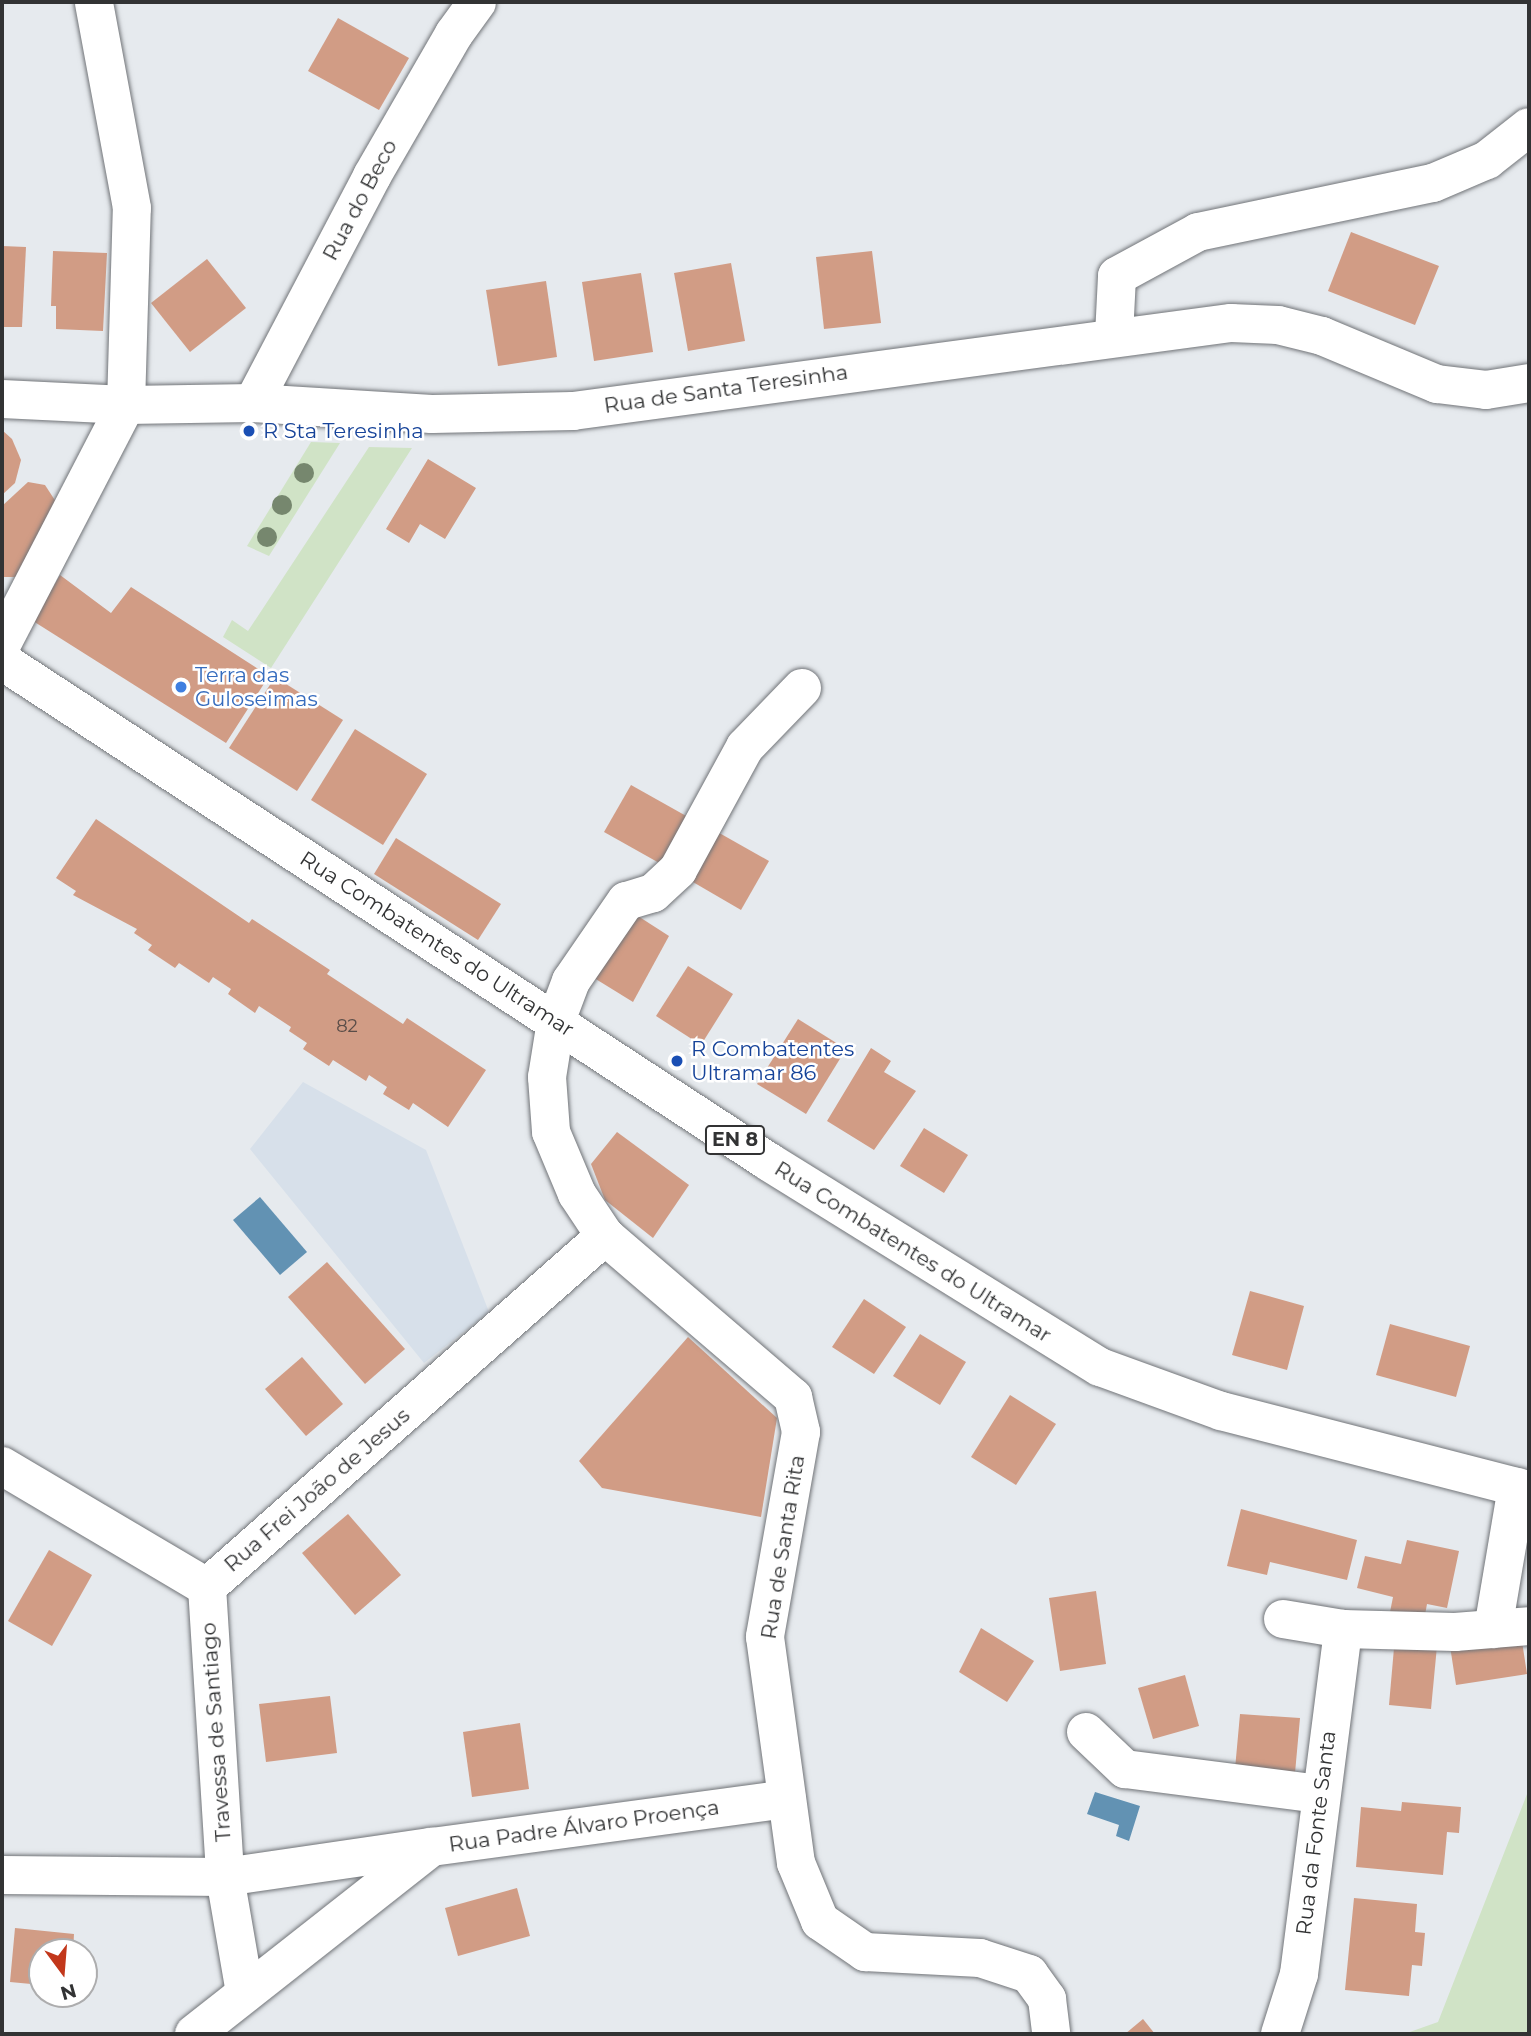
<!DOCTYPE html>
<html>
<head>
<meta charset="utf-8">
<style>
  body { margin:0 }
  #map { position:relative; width:1531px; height:2036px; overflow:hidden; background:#e6eaee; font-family:Montserrat,sans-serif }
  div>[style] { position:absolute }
  .built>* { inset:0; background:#d7e0ea }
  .green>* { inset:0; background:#d0e3c6 }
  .water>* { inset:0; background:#6292b3 }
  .building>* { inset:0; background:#d19c85 }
  .roads { filter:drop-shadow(0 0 2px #717478) drop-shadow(0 0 2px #717478) }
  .minor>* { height:38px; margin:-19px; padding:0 19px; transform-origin:19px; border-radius:19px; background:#fff }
  .major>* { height:38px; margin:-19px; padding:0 19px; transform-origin:19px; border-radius:19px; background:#fff }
  .trees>* { width:20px; height:20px; margin:-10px; border-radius:50%; background:#76876e }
  .dots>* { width:19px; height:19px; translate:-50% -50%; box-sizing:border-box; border:4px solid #fff; border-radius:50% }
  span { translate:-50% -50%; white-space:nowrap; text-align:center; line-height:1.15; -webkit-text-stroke:5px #fff; paint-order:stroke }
  .number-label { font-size:18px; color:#5a4d48 }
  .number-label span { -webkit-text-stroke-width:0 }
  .shield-label span { padding:2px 5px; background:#fff; border:2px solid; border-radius:5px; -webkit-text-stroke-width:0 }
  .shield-label { font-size:19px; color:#323334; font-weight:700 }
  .street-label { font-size:21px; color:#323334 }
  .transit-label { font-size:21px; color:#164399 }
  .left { translate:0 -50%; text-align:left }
  .shop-label { font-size:21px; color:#366cbe }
  .frame { position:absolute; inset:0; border:4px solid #323334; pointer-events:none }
  .north { position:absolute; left:28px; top:1938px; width:70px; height:70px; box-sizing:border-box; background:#fff; border:2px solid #adadae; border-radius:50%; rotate:164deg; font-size:19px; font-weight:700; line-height:28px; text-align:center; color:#323334 }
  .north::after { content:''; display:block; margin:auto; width:24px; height:32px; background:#c2371b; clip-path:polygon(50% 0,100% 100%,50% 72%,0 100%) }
</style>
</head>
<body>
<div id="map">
  <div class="built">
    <i style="clip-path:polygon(303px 1082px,426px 1150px,489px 1312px,424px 1363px,250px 1149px)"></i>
  </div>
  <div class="green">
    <i style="clip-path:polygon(311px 442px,340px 443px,269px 556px,247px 546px)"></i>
    <i style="clip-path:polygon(369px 447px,412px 448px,271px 668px,223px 637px,232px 620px,248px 631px)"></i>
    <i style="clip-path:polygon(1529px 1789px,1529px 2034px,1404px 2034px,1438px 2022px)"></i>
  </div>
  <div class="water">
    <i style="clip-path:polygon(260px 1197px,307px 1252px,280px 1275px,233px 1220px)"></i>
    <i style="clip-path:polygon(1095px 1792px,1140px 1806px,1129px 1841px,1116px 1836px,1119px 1825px,1087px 1814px)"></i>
  </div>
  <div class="building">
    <i style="clip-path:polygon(338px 18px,409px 58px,379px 110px,308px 71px)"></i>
    <i style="clip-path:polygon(1351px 232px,1439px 266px,1415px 325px,1328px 291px)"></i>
    <i style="clip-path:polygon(2px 246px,26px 247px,22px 327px,2px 327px)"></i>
    <i style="clip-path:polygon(53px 251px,107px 253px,103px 331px,56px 329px,56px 306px,51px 306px)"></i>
    <i style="clip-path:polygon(872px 251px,881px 323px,824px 329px,816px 257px)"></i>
    <i style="clip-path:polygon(207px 259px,246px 308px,190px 352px,151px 303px)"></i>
    <i style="clip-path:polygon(731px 263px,745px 341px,688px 351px,674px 273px)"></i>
    <i style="clip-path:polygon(641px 273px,653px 352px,594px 361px,582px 282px)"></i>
    <i style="clip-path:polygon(546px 281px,557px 357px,498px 366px,486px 290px)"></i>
    <i style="clip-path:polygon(2px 430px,12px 439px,21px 460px,15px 483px,2px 495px)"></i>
    <i style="clip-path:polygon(428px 459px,476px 488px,445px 539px,420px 524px,409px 543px,386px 529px)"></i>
    <i style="clip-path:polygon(28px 482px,45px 485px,58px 505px,18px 577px,2px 577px,2px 506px)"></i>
    <i style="clip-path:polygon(60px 575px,111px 613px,131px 587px,269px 676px,226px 743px,33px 621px)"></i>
    <i style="clip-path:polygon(275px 677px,343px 720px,297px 791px,229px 748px)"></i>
    <i style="clip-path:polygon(355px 729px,427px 774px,383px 845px,311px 800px)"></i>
    <i style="clip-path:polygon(631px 785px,688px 817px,661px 864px,604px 832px)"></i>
    <i style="clip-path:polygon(96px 819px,249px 923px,252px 919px,330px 970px,327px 974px,403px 1024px,407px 1018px,486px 1070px,448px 1127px,413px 1103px,409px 1110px,383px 1094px,387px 1087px,369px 1075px,366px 1081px,333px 1060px,329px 1066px,303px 1049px,307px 1043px,289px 1031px,291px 1027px,259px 1006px,255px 1013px,228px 994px,231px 989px,213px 977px,209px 983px,179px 963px,175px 968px,148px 950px,152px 945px,134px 933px,137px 929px,73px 895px,76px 891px,56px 878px)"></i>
    <i style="clip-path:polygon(714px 830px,769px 861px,741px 910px,686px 878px)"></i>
    <i style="clip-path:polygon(396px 838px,501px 904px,478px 940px,374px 874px)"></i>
    <i style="clip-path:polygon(627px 909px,669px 936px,633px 1002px,586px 973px)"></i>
    <i style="clip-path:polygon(688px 966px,733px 994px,701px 1045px,656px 1016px)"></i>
    <i style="clip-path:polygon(798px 1019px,846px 1049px,806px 1114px,757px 1084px)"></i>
    <i style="clip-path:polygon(871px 1048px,891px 1061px,884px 1072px,916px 1091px,874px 1150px,827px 1121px)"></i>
    <i style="clip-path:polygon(924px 1128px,968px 1155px,944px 1193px,900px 1166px)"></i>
    <i style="clip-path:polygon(617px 1132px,689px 1185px,653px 1238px,605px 1200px,591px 1164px)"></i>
    <i style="clip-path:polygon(327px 1262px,405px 1349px,365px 1384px,288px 1297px)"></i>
    <i style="clip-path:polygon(1250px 1291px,1304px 1306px,1287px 1370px,1232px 1355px)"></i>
    <i style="clip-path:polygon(864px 1299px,906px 1327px,874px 1374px,832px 1347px)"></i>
    <i style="clip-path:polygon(1390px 1324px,1470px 1346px,1456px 1397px,1376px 1375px)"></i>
    <i style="clip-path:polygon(920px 1334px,966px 1362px,940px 1405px,893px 1376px)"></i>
    <i style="clip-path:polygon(688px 1337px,777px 1418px,761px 1517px,602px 1488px,579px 1461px)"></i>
    <i style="clip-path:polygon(302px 1357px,343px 1404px,306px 1436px,265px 1389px)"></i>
    <i style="clip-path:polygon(1010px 1395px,1056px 1424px,1016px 1485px,971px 1457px)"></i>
    <i style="clip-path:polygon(1241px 1509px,1357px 1540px,1347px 1580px,1270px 1562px,1267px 1575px,1227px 1566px)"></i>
    <i style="clip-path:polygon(348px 1514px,401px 1575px,355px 1615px,302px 1553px)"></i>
    <i style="clip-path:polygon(1407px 1540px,1459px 1551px,1447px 1608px,1427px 1604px,1425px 1615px,1389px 1617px,1393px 1597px,1357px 1588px,1365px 1556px,1401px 1564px)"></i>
    <i style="clip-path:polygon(49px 1550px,92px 1575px,52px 1646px,8px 1621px)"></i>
    <i style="clip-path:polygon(1096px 1591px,1106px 1664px,1060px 1671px,1049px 1598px)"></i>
    <i style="clip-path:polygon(981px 1628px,1034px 1661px,1007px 1702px,959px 1672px)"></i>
    <i style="clip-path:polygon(1521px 1635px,1527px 1674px,1456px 1685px,1450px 1646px)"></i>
    <i style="clip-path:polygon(1437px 1646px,1431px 1709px,1389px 1705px,1394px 1648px)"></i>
    <i style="clip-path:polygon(1185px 1675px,1199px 1726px,1153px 1739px,1138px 1688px)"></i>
    <i style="clip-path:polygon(330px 1696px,337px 1753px,266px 1762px,259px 1704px)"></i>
    <i style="clip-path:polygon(1240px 1714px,1300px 1718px,1295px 1773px,1235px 1769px)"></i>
    <i style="clip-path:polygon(520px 1723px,529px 1789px,472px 1797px,463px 1732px)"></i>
    <i style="clip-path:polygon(1402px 1802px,1461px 1807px,1459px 1833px,1447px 1832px,1443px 1875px,1356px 1867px,1361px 1807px,1401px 1811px)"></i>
    <i style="clip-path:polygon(517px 1888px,530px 1936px,458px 1956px,445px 1908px)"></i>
    <i style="clip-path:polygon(1354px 1898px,1417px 1904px,1415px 1932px,1425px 1933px,1422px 1966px,1412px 1965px,1409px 1996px,1345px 1990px)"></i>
    <i style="clip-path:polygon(15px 1928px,74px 1934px,73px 1952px,42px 1952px,42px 1985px,10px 1982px)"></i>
    <i style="clip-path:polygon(1143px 2019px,1155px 2034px,1125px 2034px)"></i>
  </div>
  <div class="roads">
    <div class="minor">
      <i style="left:1114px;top:336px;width:60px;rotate:-87.1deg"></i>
      <i style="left:1117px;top:276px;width:92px;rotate:-28.5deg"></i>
      <i style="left:1198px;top:232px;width:240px;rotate:-11.8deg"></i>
      <i style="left:1433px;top:183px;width:59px;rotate:-23.1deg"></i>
      <i style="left:1487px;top:160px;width:53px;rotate:-38.2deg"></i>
      <i style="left:253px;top:403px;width:256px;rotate:-62.3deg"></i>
      <i style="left:372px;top:176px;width:164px;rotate:-60deg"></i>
      <i style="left:454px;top:34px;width:39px;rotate:-54deg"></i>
      <i style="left:2px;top:644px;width:269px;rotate:-62.6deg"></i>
      <i style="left:126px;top:405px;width:197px;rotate:-88.3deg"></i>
      <i style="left:132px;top:208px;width:209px;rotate:-100.5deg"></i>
      <i style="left:802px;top:688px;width:82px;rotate:134deg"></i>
      <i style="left:745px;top:747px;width:140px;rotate:118.6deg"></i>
      <i style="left:678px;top:870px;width:34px;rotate:137deg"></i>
      <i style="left:653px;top:893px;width:28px;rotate:163deg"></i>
      <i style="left:626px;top:901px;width:97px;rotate:124.5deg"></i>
      <i style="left:571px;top:981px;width:43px;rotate:110.6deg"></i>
      <i style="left:556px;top:1021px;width:57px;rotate:99.1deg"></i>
      <i style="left:547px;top:1077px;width:55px;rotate:85.8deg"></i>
      <i style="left:551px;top:1132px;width:67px;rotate:67.2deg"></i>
      <i style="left:577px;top:1194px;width:50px;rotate:56.3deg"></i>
      <i style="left:605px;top:1236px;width:248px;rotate:40.6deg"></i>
      <i style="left:793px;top:1397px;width:36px;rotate:77deg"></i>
      <i style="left:801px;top:1432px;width:208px;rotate:100deg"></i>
      <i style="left:765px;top:1637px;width:228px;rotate:82.2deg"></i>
      <i style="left:796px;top:1863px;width:63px;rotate:67.5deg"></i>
      <i style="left:820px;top:1921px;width:55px;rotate:34.6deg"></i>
      <i style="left:865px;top:1952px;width:115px;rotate:3deg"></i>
      <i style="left:980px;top:1958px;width:52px;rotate:18.1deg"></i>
      <i style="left:1029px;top:1974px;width:31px;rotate:54deg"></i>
      <i style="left:1047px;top:1999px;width:35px;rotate:83deg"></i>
      <i style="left:2px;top:1466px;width:238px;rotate:30.6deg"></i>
      <i style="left:207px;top:1587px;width:531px;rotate:-41.41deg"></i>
      <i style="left:207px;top:1587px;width:291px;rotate:86.4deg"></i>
      <i style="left:225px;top:1877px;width:118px;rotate:80.2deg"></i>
      <i style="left:1283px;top:1619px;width:61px;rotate:9.5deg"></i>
      <i style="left:1343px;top:1629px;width:112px;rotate:1.5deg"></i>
      <i style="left:1455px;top:1632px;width:74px;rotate:-4.6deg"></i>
      <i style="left:1493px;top:1629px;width:144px;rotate:-80.4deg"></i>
      <i style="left:1086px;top:1732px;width:54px;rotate:43.5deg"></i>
      <i style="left:1125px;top:1769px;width:197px;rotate:7.3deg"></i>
      <i style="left:2px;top:1875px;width:223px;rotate:0.5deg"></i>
      <i style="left:225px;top:1877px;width:207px;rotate:-8.3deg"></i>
      <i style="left:194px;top:2034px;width:303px;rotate:-38.2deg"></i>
      <i style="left:432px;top:1847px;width:358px;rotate:-7.7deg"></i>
      <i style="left:1280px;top:2034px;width:63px;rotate:-72.4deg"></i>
      <i style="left:1299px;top:1974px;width:348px;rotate:-82.7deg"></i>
    </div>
    <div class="major">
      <i style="left:2px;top:399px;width:124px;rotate:2.8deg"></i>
      <i style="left:126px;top:405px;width:127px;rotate:-0.9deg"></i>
      <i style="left:253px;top:403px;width:179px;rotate:3.5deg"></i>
      <i style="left:432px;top:414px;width:141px;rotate:-1.2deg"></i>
      <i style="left:573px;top:411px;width:664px;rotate:-7.62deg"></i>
      <i style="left:1231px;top:323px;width:47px;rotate:2.4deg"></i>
      <i style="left:1278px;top:325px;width:45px;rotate:14deg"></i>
      <i style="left:1322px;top:336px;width:125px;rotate:22.7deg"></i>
      <i style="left:1437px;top:384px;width:49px;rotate:7deg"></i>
      <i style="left:1486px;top:390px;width:44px;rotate:-9.2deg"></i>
      <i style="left:2px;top:661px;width:916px;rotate:33.15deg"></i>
      <i style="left:769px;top:1162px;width:389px;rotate:31.8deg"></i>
      <i style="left:1100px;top:1367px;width:129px;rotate:20deg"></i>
      <i style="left:1221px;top:1411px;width:318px;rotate:14.4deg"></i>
    </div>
  </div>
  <div class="trees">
    <i style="left:304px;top:473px"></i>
    <i style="left:282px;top:505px"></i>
    <i style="left:267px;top:537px"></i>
  </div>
  <div class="dots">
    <i style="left:249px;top:431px;background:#1a4fb4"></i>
    <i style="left:181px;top:687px;background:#3f7fe0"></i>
    <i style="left:677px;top:1061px;background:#1a4fb4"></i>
  </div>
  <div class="number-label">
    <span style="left:347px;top:1026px">82</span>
  </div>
  <div class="shield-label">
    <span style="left:735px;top:1140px">EN 8</span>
  </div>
  <div class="street-label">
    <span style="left:360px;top:200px;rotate:-62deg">Rua do Beco</span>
    <span style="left:726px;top:389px;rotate:-8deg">Rua de Santa Teresinha</span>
    <span style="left:437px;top:944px;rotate:33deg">Rua Combatentes do Ultramar</span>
    <span style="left:913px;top:1252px;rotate:32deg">Rua Combatentes do Ultramar</span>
    <span style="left:317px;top:1490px;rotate:-41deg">Rua Frei João de Jesus</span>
    <span style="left:783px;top:1547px;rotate:-81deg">Rua de Santa Rita</span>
    <span style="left:216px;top:1732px;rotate:-94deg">Travessa de Santiago</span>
    <span style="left:584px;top:1826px;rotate:-8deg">Rua Padre Álvaro Proença</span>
    <span style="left:1316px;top:1833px;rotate:-83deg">Rua da Fonte Santa</span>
  </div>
  <div class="transit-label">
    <span class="left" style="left:263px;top:431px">R Sta Teresinha</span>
    <span class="left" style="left:691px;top:1061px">R Combatentes<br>Ultramar 86</span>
  </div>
  <div class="shop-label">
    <span class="left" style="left:195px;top:687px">Terra das<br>Guloseimas</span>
  </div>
  <div class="frame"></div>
  <div class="north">N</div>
</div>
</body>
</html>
